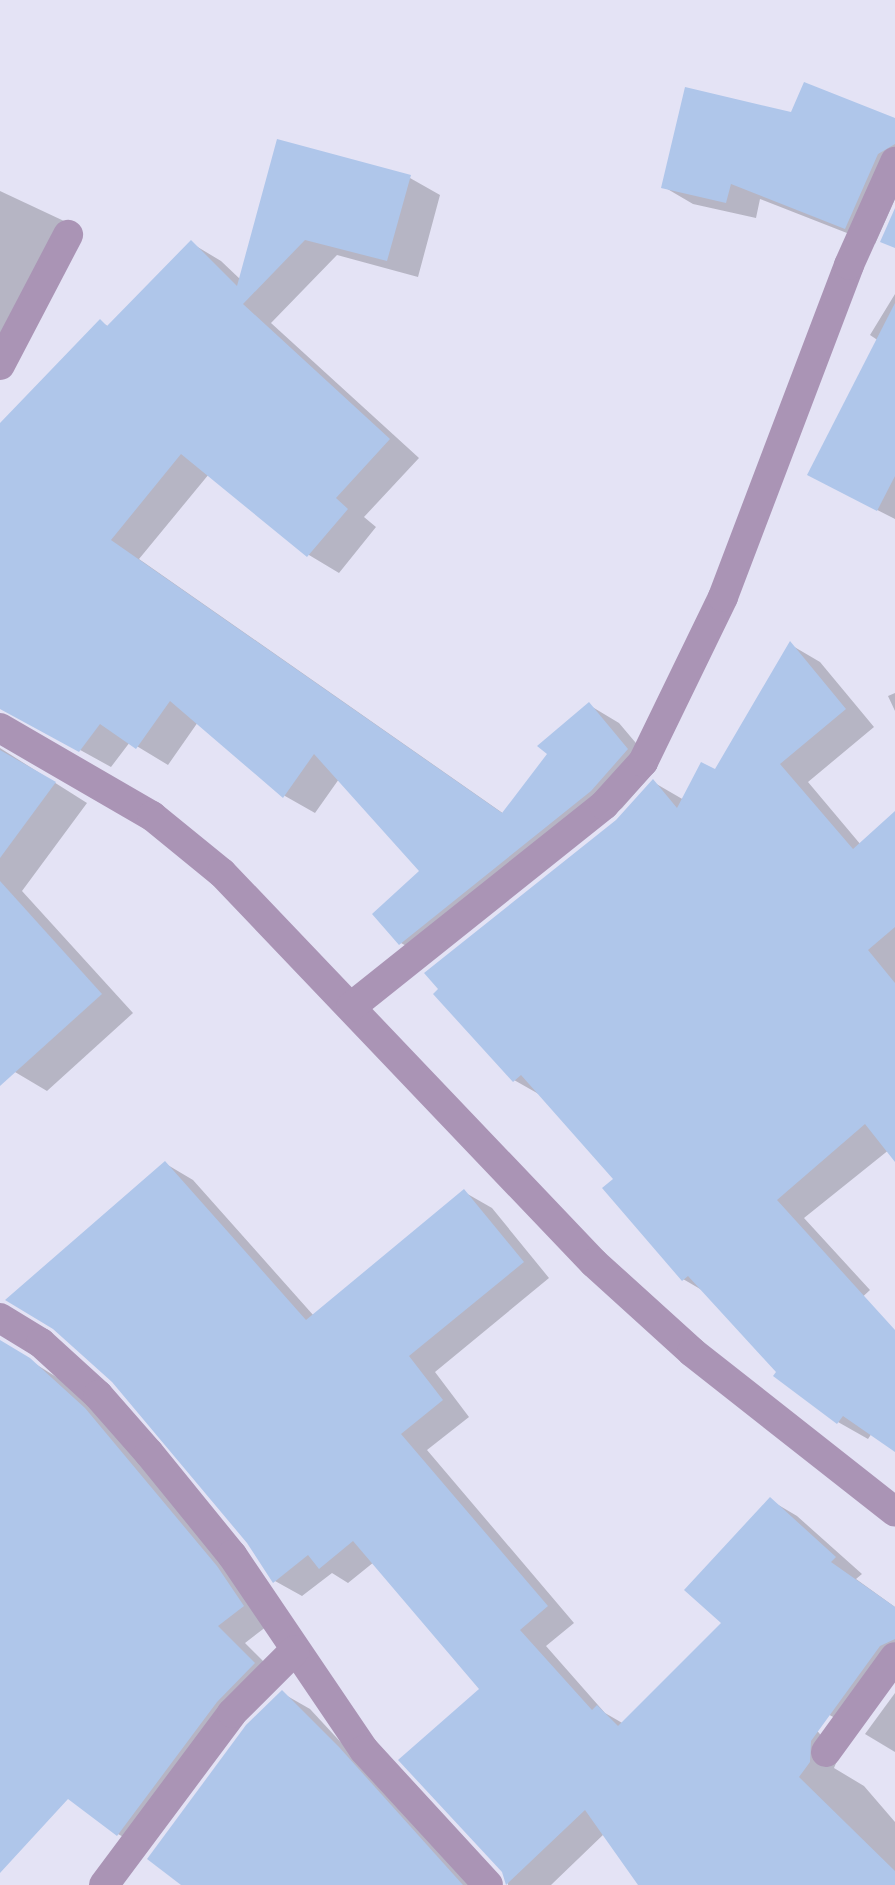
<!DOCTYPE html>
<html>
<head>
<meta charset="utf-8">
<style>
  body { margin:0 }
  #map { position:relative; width:895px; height:1885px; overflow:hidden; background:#e4e3f5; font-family:Arial,sans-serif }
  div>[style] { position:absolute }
  .shadow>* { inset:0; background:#0003 }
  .building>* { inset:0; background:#afc6ea }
  .minor>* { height:30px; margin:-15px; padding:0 15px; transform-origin:15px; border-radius:15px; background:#aa94b5 }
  span { translate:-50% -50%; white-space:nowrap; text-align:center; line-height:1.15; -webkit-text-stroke:9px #e4e3f5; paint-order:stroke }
</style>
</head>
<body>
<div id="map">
  <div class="shadow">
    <i style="clip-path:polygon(793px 115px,895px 123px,895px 199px,875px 244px,760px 199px,756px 218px,693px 204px,664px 187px)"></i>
    <i style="clip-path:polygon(279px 142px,410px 178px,440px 195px,418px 277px,337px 255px,271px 323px,419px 458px,364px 517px,376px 527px,339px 573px,309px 555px,209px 474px,139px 559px,504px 814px,589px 705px,619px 723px,657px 768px,622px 808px,431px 960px,401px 943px,423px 871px,339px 779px,315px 813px,285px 796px,198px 722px,168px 765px,130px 742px,111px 767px,6px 709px,0 645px,0 510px,101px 322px,109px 327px,191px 243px,221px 261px,241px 280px)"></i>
    <i style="clip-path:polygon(0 191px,64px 221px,17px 357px,0 347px)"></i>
    <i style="clip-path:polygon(895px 294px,895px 519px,840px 491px,879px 341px,870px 335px)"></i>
    <i style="clip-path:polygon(791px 645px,820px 662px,874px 727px,808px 782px,861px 845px,895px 815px,895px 1145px,804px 1218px,870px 1290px,856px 1303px,895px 1332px,895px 1449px,872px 1433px,868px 1439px,838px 1422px,707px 1293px,683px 1279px,617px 1179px,544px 1097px,514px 1080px,617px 821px,653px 782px,684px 800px,716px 772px)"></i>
    <i style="clip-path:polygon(895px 693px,895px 711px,888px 696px)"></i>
    <i style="clip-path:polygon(0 748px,87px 803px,22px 891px,133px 1013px,47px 1091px,15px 1072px,0 1056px)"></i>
    <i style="clip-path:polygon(166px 1164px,193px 1180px,314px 1316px,464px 1192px,492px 1208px,549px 1278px,435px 1372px,469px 1417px,427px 1450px,574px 1623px,546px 1646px,605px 1713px,624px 1724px,724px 1623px,770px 1500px,797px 1516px,862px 1574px,856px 1579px,895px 1607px,895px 1678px,857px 1730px,780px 1688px,839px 1756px,834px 1768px,864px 1786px,895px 1822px,895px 1885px,641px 1885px,605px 1833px,551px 1885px,508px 1885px,482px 1689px,374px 1562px,348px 1583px,332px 1573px,302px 1596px,275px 1581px)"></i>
    <i style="clip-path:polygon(0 1342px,58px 1378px,113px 1427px,271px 1623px,245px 1643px,282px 1680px,245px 1718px,146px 1850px,118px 1834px,0 1712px)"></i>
    <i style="clip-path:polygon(282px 1693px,310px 1709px,473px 1885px,185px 1885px)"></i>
    <i style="clip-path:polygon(895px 1693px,895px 1752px,865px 1734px)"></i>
  </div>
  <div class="building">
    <i style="clip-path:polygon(804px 82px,895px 118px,895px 144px,878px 154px,845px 229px,731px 184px,726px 203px,661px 188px,685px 87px,791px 112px)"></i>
    <i style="clip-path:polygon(277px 139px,411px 175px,387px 261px,305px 240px,243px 304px,390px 439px,336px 498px,348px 509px,307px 557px,181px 454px,111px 540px,502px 813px,547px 754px,537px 746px,589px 702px,628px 749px,591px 791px,399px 945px,372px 914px,419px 871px,314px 754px,283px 798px,170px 701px,136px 749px,100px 724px,79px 752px,0 709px,0 423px,100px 319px,107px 326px,191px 240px,237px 286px)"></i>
    <i style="clip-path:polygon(895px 208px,895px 248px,880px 242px)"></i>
    <i style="clip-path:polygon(895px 303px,895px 476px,877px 511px,807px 475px)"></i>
    <i style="clip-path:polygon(790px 641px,846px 709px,780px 764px,853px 849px,895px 811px,895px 927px,868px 950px,895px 983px,895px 1162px,865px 1124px,777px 1200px,895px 1330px,895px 1452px,843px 1416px,837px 1424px,773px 1376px,776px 1372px,688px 1276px,682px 1281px,602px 1188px,613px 1179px,521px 1075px,513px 1082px,433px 994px,438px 989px,424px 973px,616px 820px,653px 779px,677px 808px,701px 762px,715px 769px)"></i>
    <i style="clip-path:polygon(0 750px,56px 782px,0 858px)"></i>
    <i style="clip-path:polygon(0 881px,102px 994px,0 1086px)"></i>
    <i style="clip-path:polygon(165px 1161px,306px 1320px,464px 1189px,524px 1262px,409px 1356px,443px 1400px,401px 1434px,548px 1606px,520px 1630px,592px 1710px,597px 1705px,618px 1726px,721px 1623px,684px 1590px,770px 1497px,836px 1557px,831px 1562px,895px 1607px,895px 1639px,880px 1646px,811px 1741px,810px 1762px,799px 1777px,895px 1871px,895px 1885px,638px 1885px,585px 1810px,506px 1885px,502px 1872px,398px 1760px,479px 1689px,353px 1541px,319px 1569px,308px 1555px,273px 1583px,247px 1543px,112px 1382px,53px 1329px,5px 1300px)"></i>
    <i style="clip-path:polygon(0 1340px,30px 1358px,85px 1408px,217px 1566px,244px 1606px,218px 1626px,255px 1663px,217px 1702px,117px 1836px,68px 1799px,0 1873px)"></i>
    <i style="clip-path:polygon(282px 1690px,339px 1747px,463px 1885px,181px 1885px,147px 1859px,246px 1725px)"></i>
  </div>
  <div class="minor">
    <i style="left:0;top:365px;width:147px;rotate:-62.4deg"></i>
    <i style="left:0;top:728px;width:176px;rotate:30.1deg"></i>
    <i style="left:152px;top:816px;width:90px;rotate:39.2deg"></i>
    <i style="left:222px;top:873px;width:539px;rotate:46.35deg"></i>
    <i style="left:594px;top:1263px;width:132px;rotate:42.2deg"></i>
    <i style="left:692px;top:1352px;width:258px;rotate:38.2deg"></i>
    <i style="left:351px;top:1007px;width:324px;rotate:-38.6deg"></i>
    <i style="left:604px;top:805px;width:58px;rotate:-47.8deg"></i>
    <i style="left:643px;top:762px;width:183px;rotate:-64.1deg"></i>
    <i style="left:723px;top:597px;width:355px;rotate:-69.2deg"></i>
    <i style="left:849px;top:265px;width:113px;rotate:-65.9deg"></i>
    <i style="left:0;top:1318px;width:48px;rotate:31.4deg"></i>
    <i style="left:41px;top:1343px;width:77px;rotate:42.4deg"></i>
    <i style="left:98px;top:1395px;width:77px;rotate:48.7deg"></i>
    <i style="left:149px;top:1453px;width:132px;rotate:50.9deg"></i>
    <i style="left:232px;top:1555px;width:235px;rotate:55.9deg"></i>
    <i style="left:364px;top:1750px;width:183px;rotate:47.4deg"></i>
    <i style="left:826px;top:1752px;width:117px;rotate:-54deg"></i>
    <i style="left:104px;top:1885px;width:214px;rotate:-53.3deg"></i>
    <i style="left:232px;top:1713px;width:89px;rotate:-45deg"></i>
  </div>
</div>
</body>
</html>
